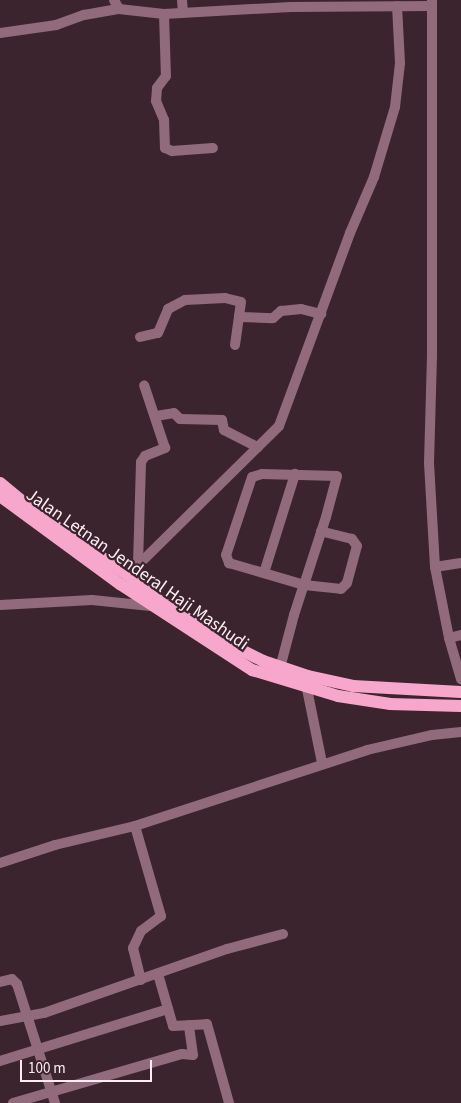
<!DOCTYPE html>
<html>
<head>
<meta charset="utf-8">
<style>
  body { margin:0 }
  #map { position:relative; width:461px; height:1103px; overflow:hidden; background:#3c242f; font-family:"Source Sans 3",sans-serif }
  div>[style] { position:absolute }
  .street>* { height:10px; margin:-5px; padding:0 5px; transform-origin:5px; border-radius:5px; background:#916b7b }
  .primary>* { height:12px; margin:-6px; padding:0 6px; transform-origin:6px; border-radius:6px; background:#f7a7cb }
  span { translate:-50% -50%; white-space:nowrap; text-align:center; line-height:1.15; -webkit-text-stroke:4.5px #3c242f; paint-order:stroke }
  .street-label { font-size:18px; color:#feeef4 }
  .scale { position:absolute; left:20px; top:1060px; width:132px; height:22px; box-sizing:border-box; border:2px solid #feeef4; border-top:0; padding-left:6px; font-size:15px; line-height:18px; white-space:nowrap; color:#feeef4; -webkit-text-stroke:4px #3c242f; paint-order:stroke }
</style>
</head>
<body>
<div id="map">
  <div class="street">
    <i style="left:114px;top:0;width:10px;rotate:61deg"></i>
    <i style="left:182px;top:0;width:13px;rotate:86deg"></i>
    <i style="left:432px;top:0;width:356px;rotate:90deg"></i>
    <i style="left:432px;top:356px;width:107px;rotate:91.6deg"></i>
    <i style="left:429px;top:463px;width:104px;rotate:86.7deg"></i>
    <i style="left:435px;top:567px;width:72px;rotate:78.8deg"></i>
    <i style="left:449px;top:638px;width:43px;rotate:73.7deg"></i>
    <i style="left:164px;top:14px;width:62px;rotate:88.2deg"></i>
    <i style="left:166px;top:76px;width:15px;rotate:127deg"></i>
    <i style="left:157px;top:88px;width:13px;rotate:94deg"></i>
    <i style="left:156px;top:101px;width:21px;rotate:67deg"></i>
    <i style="left:164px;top:120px;width:28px;rotate:88deg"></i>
    <i style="left:165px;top:148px;width:8px;rotate:23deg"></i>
    <i style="left:172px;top:151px;width:41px;rotate:-4.2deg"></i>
    <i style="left:0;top:33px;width:57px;rotate:-8.1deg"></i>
    <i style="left:56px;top:25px;width:30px;rotate:-20deg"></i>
    <i style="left:84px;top:15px;width:36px;rotate:-10deg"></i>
    <i style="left:119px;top:9px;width:45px;rotate:6.3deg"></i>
    <i style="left:164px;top:14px;width:127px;rotate:-3.2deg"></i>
    <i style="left:291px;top:7px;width:141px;rotate:-0.4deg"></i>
    <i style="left:140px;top:337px;width:18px;rotate:-13deg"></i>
    <i style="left:158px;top:333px;width:26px;rotate:-67deg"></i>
    <i style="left:168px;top:309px;width:19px;rotate:-28deg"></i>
    <i style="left:185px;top:300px;width:40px;rotate:-2.9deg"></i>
    <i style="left:225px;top:298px;width:16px;rotate:14deg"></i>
    <i style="left:241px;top:302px;width:15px;rotate:98deg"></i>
    <i style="left:235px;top:345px;width:28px;rotate:-82deg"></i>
    <i style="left:239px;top:317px;width:34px;rotate:2deg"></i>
    <i style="left:273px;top:318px;width:11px;rotate:-41deg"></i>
    <i style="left:281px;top:311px;width:20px;rotate:-6deg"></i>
    <i style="left:301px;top:309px;width:21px;rotate:14deg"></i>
    <i style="left:156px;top:416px;width:18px;rotate:-9deg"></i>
    <i style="left:174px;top:413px;width:8px;rotate:45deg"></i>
    <i style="left:180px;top:419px;width:42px;rotate:1.4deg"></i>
    <i style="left:222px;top:420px;width:10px;rotate:79deg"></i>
    <i style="left:224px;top:430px;width:38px;rotate:27deg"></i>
    <i style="left:138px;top:564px;width:102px;rotate:-88.3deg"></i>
    <i style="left:141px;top:462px;width:7px;rotate:-56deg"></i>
    <i style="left:145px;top:456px;width:22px;rotate:-22deg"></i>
    <i style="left:165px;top:448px;width:66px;rotate:-108.4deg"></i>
    <i style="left:435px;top:567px;width:26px;rotate:-9deg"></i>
    <i style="left:264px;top:573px;width:104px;rotate:-72.6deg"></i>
    <i style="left:128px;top:575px;width:212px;rotate:-44.6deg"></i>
    <i style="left:279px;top:426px;width:206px;rotate:-69.8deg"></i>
    <i style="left:350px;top:233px;width:61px;rotate:-66.8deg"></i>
    <i style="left:374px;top:177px;width:73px;rotate:-73.3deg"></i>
    <i style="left:395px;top:107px;width:44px;rotate:-83.5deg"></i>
    <i style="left:400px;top:63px;width:57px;rotate:-93deg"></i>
    <i style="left:0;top:605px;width:92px;rotate:-3.1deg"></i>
    <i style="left:92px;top:600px;width:59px;rotate:5.8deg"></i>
    <i style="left:449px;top:638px;width:12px;rotate:-14deg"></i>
    <i style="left:280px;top:668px;width:55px;rotate:-75.2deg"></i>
    <i style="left:294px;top:615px;width:32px;rotate:-72deg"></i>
    <i style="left:304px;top:585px;width:71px;rotate:-72.1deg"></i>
    <i style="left:326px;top:517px;width:42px;rotate:-75deg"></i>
    <i style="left:337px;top:476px;width:75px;rotate:-178.5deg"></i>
    <i style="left:262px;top:474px;width:10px;rotate:163deg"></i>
    <i style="left:252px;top:477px;width:82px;rotate:108.4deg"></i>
    <i style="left:226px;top:555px;width:9px;rotate:69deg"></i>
    <i style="left:229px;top:563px;width:78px;rotate:16.3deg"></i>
    <i style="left:304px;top:585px;width:37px;rotate:6deg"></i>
    <i style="left:341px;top:589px;width:8px;rotate:-45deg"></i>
    <i style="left:347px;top:583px;width:38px;rotate:-75deg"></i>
    <i style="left:357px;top:546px;width:9px;rotate:-126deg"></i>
    <i style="left:352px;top:539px;width:32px;rotate:-166deg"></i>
    <i style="left:307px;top:689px;width:76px;rotate:78.5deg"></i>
    <i style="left:135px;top:826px;width:94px;rotate:73.9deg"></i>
    <i style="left:161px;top:916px;width:25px;rotate:143deg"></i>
    <i style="left:141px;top:931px;width:19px;rotate:115deg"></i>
    <i style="left:133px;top:948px;width:33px;rotate:76deg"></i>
    <i style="left:0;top:863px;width:58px;rotate:-18.1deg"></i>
    <i style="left:55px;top:845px;width:82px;rotate:-13.4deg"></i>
    <i style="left:135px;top:826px;width:244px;rotate:-18.1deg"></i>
    <i style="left:367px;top:750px;width:67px;rotate:-13deg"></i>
    <i style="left:432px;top:735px;width:29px;rotate:-6deg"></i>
    <i style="left:158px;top:974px;width:54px;rotate:73.9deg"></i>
    <i style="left:173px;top:1026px;width:34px;rotate:-3deg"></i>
    <i style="left:207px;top:1024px;width:82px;rotate:74.4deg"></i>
    <i style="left:0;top:982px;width:12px;rotate:-14deg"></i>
    <i style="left:12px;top:979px;width:7px;rotate:45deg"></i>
    <i style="left:17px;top:984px;width:125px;rotate:72.3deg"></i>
    <i style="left:0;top:1021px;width:45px;rotate:-10.3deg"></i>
    <i style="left:44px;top:1013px;width:194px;rotate:-19.3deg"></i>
    <i style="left:227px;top:949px;width:58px;rotate:-15deg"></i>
    <i style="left:0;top:1061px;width:176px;rotate:-17.2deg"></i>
    <i style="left:13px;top:1103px;width:176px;rotate:-16.2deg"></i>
    <i style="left:182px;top:1054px;width:11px;rotate:5deg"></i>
    <i style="left:193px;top:1055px;width:30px;rotate:-98deg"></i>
  </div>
  <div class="primary">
    <i style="left:0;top:483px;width:52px;rotate:39.5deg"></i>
    <i style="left:40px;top:516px;width:106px;rotate:33.8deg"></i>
    <i style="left:128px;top:575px;width:32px;rotate:41deg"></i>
    <i style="left:152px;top:596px;width:74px;rotate:32.8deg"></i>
    <i style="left:214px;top:636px;width:55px;rotate:27deg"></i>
    <i style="left:263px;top:661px;width:47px;rotate:18.4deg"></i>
    <i style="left:308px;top:676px;width:46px;rotate:12.5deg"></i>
    <i style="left:353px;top:686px;width:108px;rotate:3.2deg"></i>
    <i style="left:0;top:496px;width:149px;rotate:36.3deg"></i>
    <i style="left:120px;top:584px;width:158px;rotate:33.1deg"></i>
    <i style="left:252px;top:670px;width:90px;rotate:16.8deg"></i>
    <i style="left:338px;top:696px;width:53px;rotate:8.7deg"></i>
    <i style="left:390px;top:704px;width:71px;rotate:1.6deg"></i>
  </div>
  <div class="street-label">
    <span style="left:137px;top:570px;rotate:35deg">Jalan Letnan Jenderal Haji Mashudi</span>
  </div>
  <div class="scale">100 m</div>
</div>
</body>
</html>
